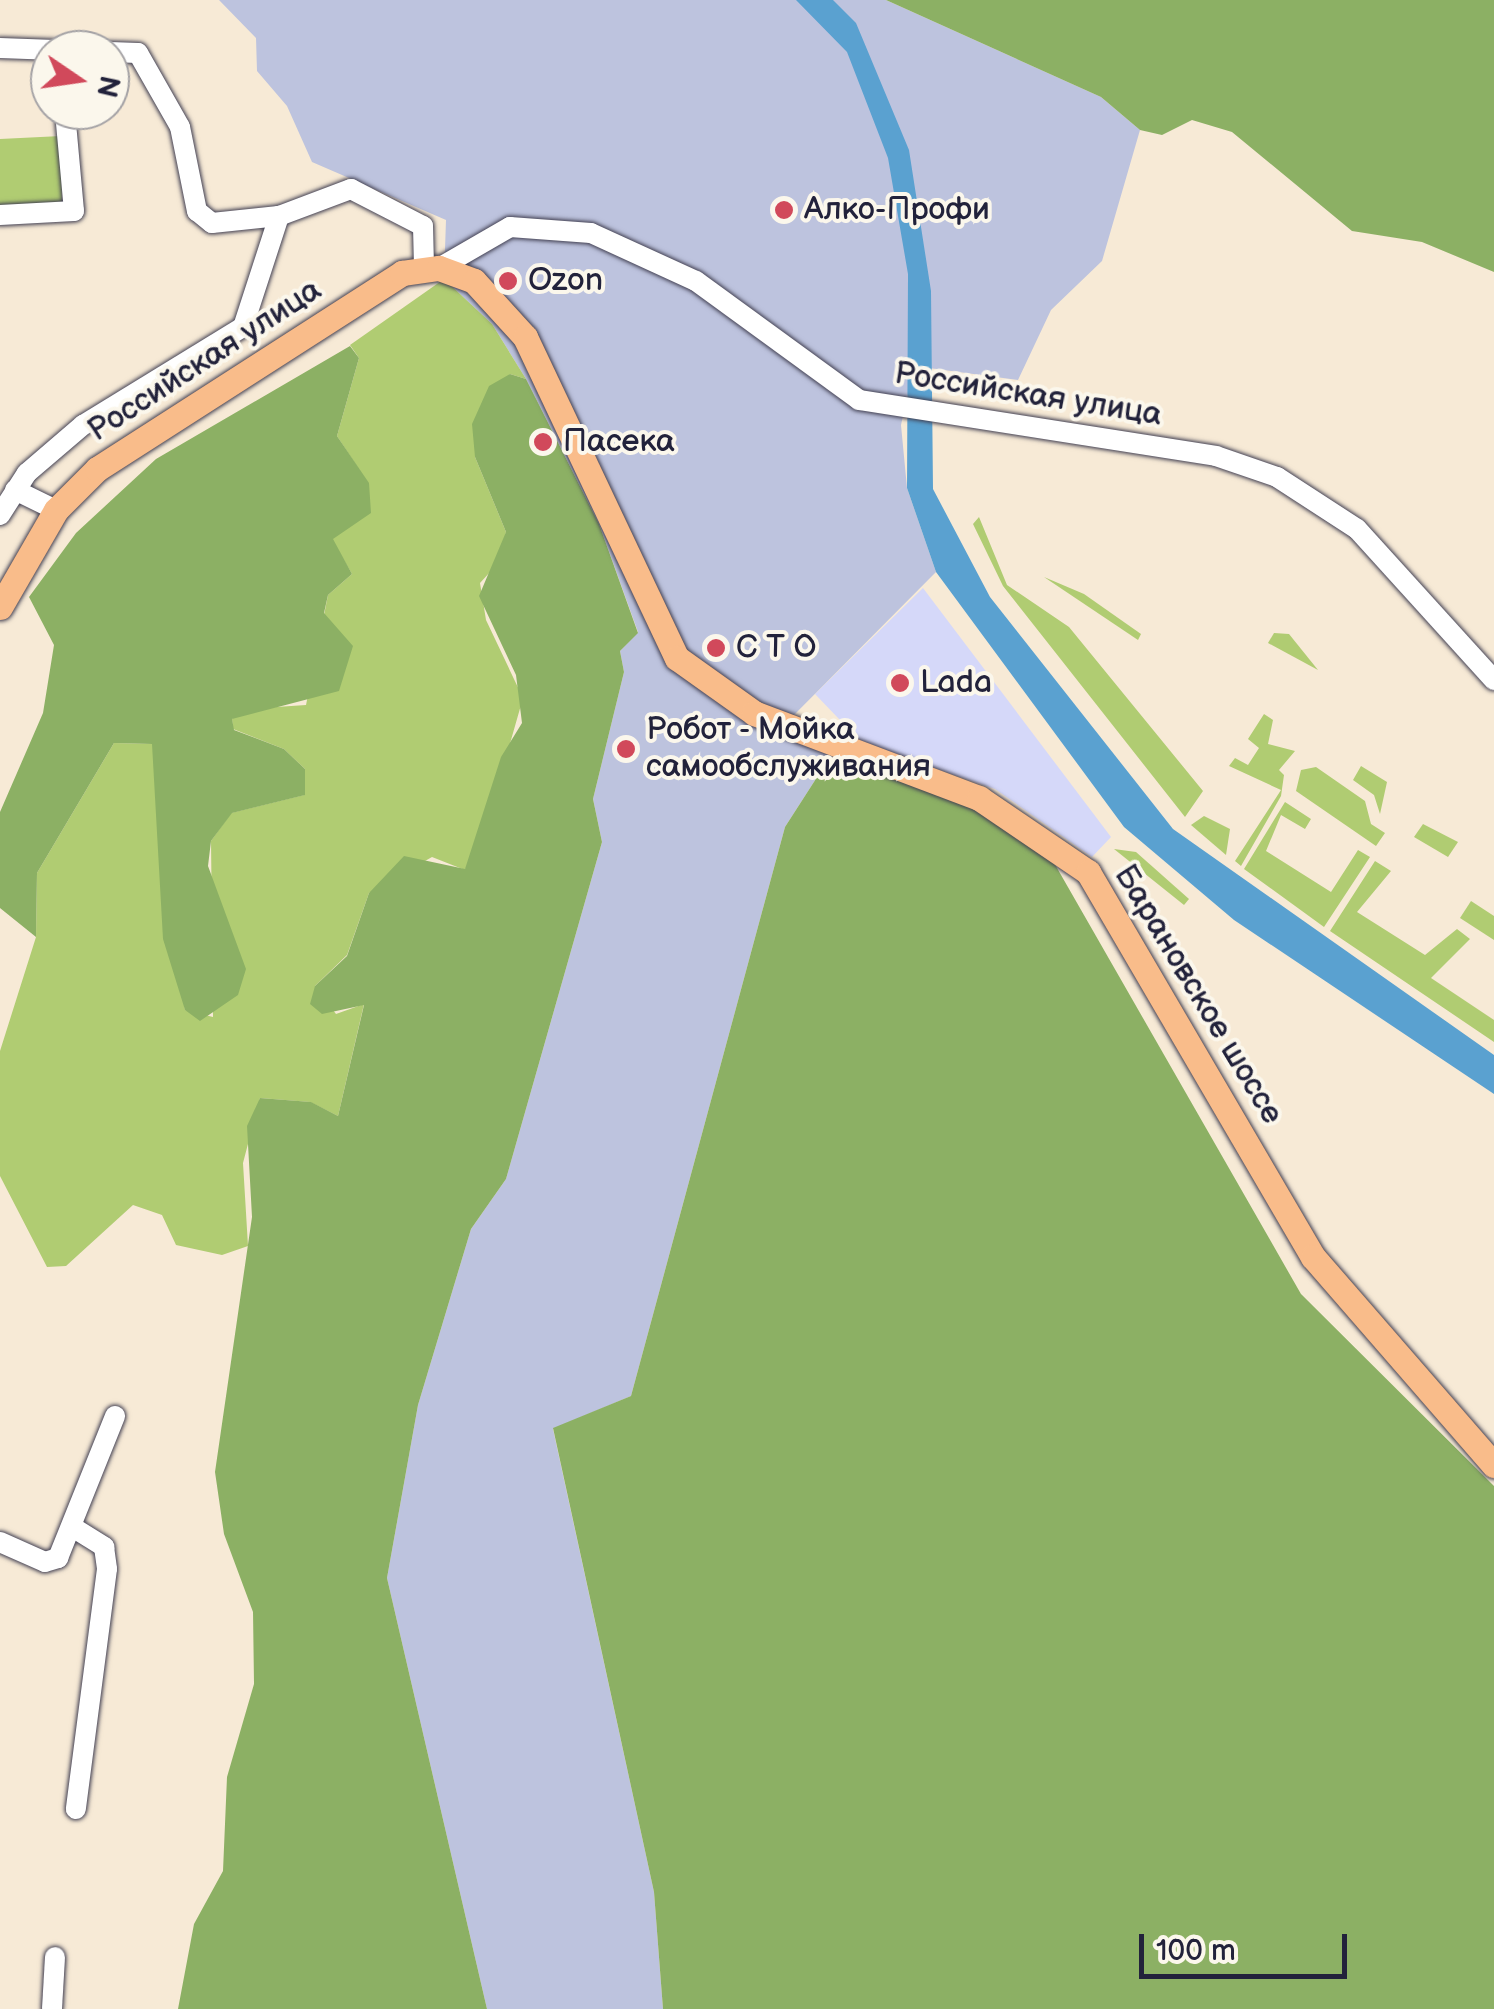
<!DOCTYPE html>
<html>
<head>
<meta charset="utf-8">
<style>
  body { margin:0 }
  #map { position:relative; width:1494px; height:2009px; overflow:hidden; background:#f7ead6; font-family:"Balsamiq Sans",sans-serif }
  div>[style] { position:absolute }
  .built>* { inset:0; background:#d5d8f9 }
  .industrial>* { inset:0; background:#bdc3de }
  .green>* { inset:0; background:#b0cc72 }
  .forest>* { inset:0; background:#8cb064 }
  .water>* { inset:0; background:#5aa1d0 }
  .roads { filter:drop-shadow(0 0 2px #424052) drop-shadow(0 0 2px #424052) }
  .minor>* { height:20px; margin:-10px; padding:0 10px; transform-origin:10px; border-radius:10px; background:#fff }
  .major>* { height:25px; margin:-12.5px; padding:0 12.5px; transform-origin:12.5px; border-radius:12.5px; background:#f9bc8a }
  .dots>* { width:28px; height:28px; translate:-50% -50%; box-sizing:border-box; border:5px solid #fbf7ec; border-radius:50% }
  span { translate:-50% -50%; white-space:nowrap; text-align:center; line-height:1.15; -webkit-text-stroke:8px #fbf7ec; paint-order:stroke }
  .poi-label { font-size:32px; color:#22223b }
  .left { translate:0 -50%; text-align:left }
  .street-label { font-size:32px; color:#22223b }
  .north { position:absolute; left:30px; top:30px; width:100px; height:100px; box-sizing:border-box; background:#fbf7ec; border:2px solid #a4a2a5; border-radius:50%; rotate:103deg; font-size:28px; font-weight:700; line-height:40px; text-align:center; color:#22223b }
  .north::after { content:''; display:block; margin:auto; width:35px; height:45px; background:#d1495b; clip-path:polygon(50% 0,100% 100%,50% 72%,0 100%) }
  .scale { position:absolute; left:1139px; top:1934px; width:208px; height:45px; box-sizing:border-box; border:5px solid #22223b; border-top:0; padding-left:12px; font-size:30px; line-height:35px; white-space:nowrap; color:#22223b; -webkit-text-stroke:8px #fbf7ec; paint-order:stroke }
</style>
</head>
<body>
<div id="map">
  <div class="built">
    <i style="clip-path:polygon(923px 588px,1111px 837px,1092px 857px,995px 789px,862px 743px,815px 694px)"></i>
  </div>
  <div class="industrial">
    <i style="clip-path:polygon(219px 0,886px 0,1101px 97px,1140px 130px,1102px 261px,1051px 310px,1018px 380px,914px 366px,901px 425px,907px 488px,936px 572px,790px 719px,830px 757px,785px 827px,631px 1396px,553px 1429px,654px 1892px,663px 2009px,487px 2009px,387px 1578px,418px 1405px,471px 1229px,506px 1179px,602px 842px,593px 799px,624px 672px,620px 651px,638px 632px,599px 524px,526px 379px,492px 324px,444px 279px,446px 220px,312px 162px,287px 106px,257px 71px,256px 38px)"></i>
  </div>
  <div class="green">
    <i style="clip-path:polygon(61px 136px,62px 203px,0 206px,0 139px)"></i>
    <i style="clip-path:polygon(444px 279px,492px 324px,526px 379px,510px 374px,475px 457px,506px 532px,501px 560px,480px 583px,486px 620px,523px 698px,489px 817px,465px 870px,432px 857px,369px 893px,347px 955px,315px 986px,336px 1014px,364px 1004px,338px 1116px,310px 1102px,260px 1098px,243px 1163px,248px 1246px,222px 1255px,176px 1245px,162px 1215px,133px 1205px,66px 1266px,47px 1267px,0 1176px,0 1051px,36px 937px,37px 873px,114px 743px,153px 744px,185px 1010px,213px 1017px,211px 841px,231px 813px,304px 795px,305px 769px,284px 749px,233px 729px,232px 719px,245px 709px,306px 705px,328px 595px,352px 574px,332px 540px,368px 483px,337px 436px,359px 358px,350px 345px)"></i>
    <i style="clip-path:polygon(979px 517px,1007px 585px,1069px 627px,1203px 791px,1185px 817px,1003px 586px,973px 524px)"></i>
    <i style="clip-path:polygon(1044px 577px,1084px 594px,1141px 634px,1138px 640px)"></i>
    <i style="clip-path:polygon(1274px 633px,1289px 634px,1318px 670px,1268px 643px)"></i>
    <i style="clip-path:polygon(1264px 714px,1273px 720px,1268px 744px,1295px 751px,1279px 770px,1284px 775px,1281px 796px,1241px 866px,1235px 861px,1281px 790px,1229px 766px,1235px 758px,1248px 765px,1259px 748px,1248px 739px)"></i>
    <i style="clip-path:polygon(1361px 766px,1387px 782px,1380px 814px,1374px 795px,1353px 780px)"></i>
    <i style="clip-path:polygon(1316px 767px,1365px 801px,1371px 824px,1385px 833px,1376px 846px,1296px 791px,1301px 770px)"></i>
    <i style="clip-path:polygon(1285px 802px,1311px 819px,1305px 829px,1281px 815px,1266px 851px,1331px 892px,1358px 850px,1370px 857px,1324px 927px,1244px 869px)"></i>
    <i style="clip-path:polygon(1204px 816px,1230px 829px,1226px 855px,1191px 825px)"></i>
    <i style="clip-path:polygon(1423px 824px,1458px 842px,1448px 857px,1414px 837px)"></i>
    <i style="clip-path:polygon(1114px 849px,1136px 852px,1189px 899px,1184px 905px)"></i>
    <i style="clip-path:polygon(1375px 861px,1391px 871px,1357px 912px,1425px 955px,1457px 929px,1470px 939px,1431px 978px,1494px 1020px,1494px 1042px,1330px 931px)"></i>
    <i style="clip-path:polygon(1471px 901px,1494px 916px,1494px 940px,1460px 918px)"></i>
  </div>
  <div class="forest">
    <i style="clip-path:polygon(886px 0,1494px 0,1494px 272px,1422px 242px,1352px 231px,1232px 132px,1192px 120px,1162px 135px,1140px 130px,1101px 97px)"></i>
    <i style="clip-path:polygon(350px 346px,359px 358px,337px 436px,369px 483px,371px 513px,333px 539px,352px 574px,328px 595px,324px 613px,353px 646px,339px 691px,232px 719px,234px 730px,284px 749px,305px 769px,305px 795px,232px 813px,211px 841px,208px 866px,246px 969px,238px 995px,200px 1021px,185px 1010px,163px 939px,152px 744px,114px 743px,37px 873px,36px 937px,0 908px,0 812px,43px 713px,54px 645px,29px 597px,76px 533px,156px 459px)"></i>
    <i style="clip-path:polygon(510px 374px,526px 379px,599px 524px,638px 633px,620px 651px,624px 672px,593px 799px,602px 842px,506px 1179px,471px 1229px,418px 1405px,387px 1578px,487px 2009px,178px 2009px,194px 1924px,223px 1871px,227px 1777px,254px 1684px,253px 1612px,224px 1534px,215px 1472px,252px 1217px,247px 1126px,260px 1098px,311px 1102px,338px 1116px,364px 1005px,322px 1014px,310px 1004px,315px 986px,347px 956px,369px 893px,404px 856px,465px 869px,501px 757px,522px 723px,516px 675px,479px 596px,506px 532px,475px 457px,472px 424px,489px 386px)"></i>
    <i style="clip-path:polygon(830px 757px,984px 811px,1049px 854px,1301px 1294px,1494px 1486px,1494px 2009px,663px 2009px,654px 1892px,553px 1428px,631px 1396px,785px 827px)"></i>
  </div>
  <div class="water">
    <i style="clip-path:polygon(796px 0,833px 0,856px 23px,909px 150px,931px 291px,933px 489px,990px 597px,1173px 829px,1494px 1055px,1494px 1094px,1234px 920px,1124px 827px,936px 572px,907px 488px,908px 274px,888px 158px,847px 52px)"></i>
  </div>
  <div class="roads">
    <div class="minor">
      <i style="left:0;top:48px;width:138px;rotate:2.1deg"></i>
      <i style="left:138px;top:53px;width:85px;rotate:60.4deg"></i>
      <i style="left:180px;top:127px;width:86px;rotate:78.6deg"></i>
      <i style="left:197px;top:211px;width:19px;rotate:39deg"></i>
      <i style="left:212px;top:223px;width:67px;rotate:-6deg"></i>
      <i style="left:0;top:215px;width:74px;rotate:-3.1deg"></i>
      <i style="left:74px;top:211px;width:98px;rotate:-95.2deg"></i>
      <i style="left:439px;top:268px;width:82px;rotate:-30deg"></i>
      <i style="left:510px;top:227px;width:81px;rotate:4.2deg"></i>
      <i style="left:591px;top:233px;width:115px;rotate:24.6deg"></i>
      <i style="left:696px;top:281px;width:202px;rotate:36.1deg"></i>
      <i style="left:859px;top:400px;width:361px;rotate:8.9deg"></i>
      <i style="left:1216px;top:456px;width:65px;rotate:19deg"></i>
      <i style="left:1277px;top:477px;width:95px;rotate:33deg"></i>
      <i style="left:1357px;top:529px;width:204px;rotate:47.8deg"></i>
      <i style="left:15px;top:490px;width:46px;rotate:26deg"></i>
      <i style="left:0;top:515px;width:50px;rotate:-57.3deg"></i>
      <i style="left:27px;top:473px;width:74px;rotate:-40.6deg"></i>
      <i style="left:83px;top:425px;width:188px;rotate:-31.5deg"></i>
      <i style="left:243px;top:327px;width:117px;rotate:-72deg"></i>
      <i style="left:279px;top:216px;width:77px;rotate:-20.6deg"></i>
      <i style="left:351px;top:189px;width:81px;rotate:27.2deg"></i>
      <i style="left:423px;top:226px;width:41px;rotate:88.6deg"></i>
      <i style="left:74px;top:1528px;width:36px;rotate:32deg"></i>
      <i style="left:104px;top:1547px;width:22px;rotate:82deg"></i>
      <i style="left:107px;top:1569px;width:242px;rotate:97.4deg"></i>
      <i style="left:0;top:1542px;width:49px;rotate:24deg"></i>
      <i style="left:45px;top:1562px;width:14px;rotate:-17deg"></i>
      <i style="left:58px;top:1558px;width:153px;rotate:-68.1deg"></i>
      <i style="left:52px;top:2009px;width:52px;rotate:-86.7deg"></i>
    </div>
    <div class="major">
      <i style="left:0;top:607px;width:112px;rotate:-60deg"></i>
      <i style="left:56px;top:510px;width:58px;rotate:-45deg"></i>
      <i style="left:97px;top:469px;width:363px;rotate:-32.7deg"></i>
      <i style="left:402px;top:273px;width:37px;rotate:-8deg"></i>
      <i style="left:439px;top:268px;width:37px;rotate:20deg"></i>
      <i style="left:474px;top:281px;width:76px;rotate:47.7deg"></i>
      <i style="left:525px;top:337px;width:355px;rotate:64.7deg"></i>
      <i style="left:677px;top:658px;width:95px;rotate:35.5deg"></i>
      <i style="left:754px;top:713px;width:241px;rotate:20.7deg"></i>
      <i style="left:979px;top:798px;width:132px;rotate:34.2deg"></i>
      <i style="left:1088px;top:872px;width:446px;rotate:59.7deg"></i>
      <i style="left:1313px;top:1257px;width:276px;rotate:49deg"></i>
    </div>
  </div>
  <div class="dots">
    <i style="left:784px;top:210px;background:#d1495b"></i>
    <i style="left:508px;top:281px;background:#d1495b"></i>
    <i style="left:543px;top:442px;background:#d1495b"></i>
    <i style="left:716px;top:648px;background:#d1495b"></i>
    <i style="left:900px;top:683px;background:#d1495b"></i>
    <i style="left:626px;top:749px;background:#d1495b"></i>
  </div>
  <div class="poi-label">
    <span class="left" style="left:804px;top:210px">Алко-Профи</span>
    <span class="left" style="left:528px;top:281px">Ozon</span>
    <span class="left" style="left:563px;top:442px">Пасека</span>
    <span class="left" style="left:736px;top:648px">С Т О</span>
    <span class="left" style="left:920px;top:683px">Lada</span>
    <span class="left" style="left:646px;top:749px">Робот - Мойка<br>самообслуживания</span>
  </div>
  <div class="street-label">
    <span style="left:205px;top:361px;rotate:-33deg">Российская улица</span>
    <span style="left:1028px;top:395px;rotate:9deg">Российская улица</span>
    <span style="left:1198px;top:995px;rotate:59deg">Барановское шоссе</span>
  </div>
  <div class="north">N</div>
  <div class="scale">100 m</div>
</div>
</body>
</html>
